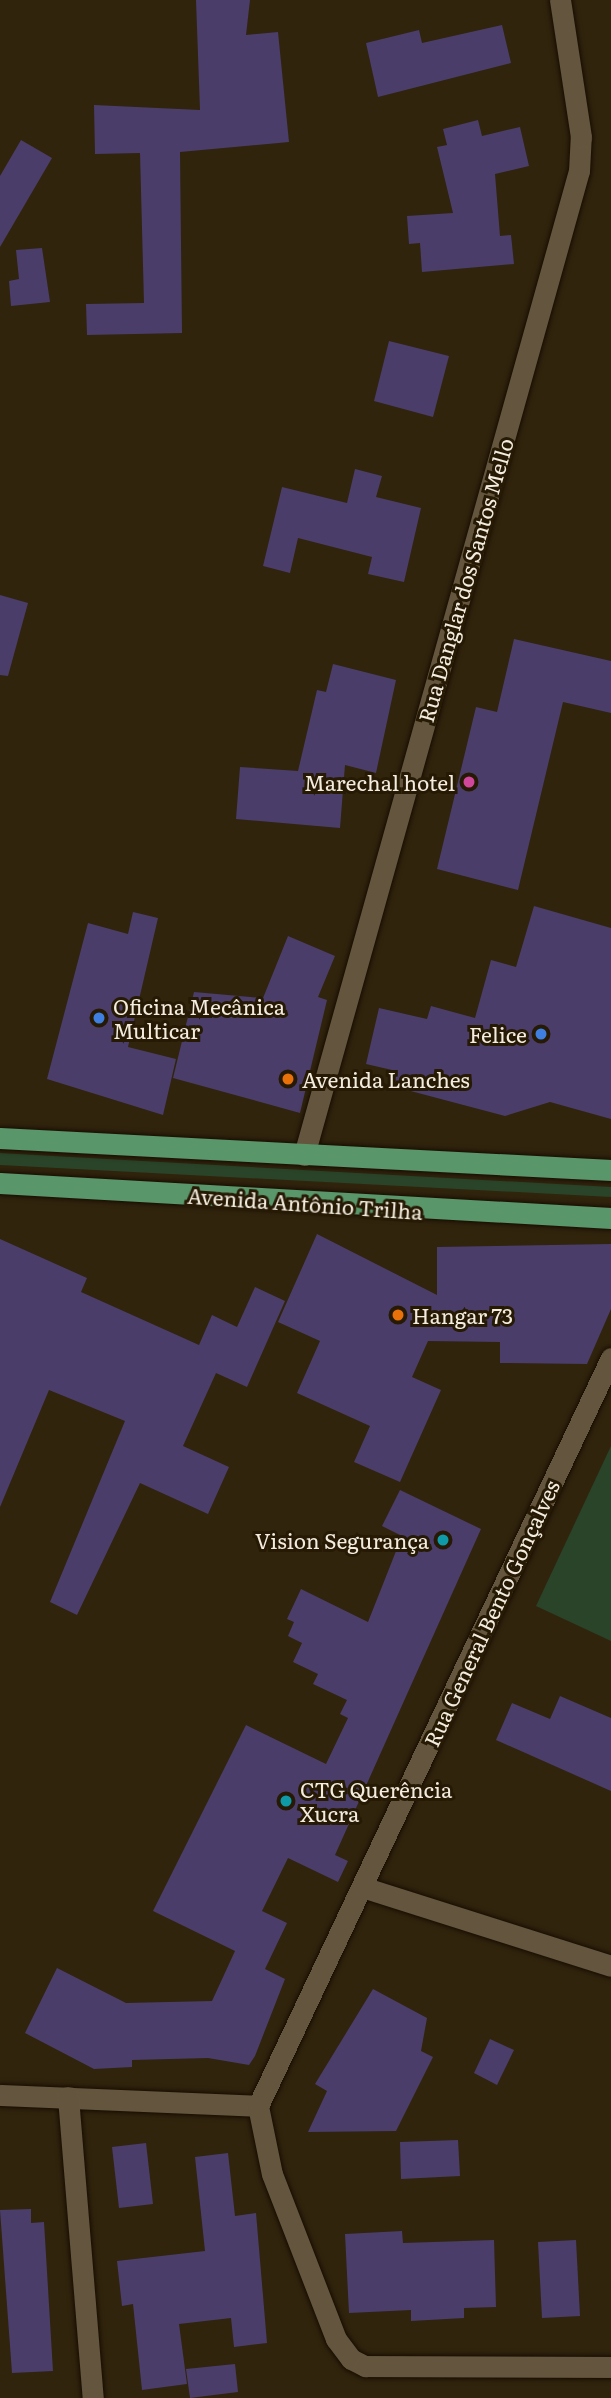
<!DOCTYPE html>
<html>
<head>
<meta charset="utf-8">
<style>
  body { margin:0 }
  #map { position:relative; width:611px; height:2398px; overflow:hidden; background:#30240d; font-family:Literata,serif }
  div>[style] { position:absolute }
  .green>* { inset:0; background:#294428 }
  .building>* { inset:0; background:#4a3d69 }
  .roads { filter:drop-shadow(0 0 2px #180d00) drop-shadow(0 0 2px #180d00) }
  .minor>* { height:21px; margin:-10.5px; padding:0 10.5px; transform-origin:10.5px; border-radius:10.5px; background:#64563e }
  .major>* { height:21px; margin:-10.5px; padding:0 10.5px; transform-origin:10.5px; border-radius:10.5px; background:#59976b }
  .dots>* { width:19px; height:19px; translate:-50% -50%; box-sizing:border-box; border:4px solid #261a04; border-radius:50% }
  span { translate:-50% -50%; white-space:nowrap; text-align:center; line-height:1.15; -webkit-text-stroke:6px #261a04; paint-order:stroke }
  .street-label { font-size:21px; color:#f4eddf }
  .poi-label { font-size:21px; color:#f4eddf }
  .right { translate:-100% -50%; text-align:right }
  .left { translate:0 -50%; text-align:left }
</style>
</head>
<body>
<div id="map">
  <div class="green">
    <i style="clip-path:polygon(0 1153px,611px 1187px,611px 1197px,0 1165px)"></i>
    <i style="clip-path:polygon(611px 1446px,611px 1641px,536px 1606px)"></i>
  </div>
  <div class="building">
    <i style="clip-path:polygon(196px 0,250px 0,246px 35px,278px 32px,289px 142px,180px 152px,182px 333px,87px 335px,86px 304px,144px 303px,140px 153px,95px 154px,94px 105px,200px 110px)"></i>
    <i style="clip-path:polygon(502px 25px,511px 63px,378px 97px,366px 43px,419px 30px,422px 43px)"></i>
    <i style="clip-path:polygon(478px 120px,482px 136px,520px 127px,529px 166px,495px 174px,500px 236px,511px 235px,514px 264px,422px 272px,420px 243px,409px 244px,407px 216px,453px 213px,437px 147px,447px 145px,443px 129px)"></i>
    <i style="clip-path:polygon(21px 140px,52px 158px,0 247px,0 176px)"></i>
    <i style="clip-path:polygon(42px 248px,50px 302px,11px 306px,9px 281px,19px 279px,16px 250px)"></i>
    <i style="clip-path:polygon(389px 341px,449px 356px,433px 417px,374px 401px)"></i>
    <i style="clip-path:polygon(355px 469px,382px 476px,376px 497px,421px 508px,404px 582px,368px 574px,372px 557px,298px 538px,290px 573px,263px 566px,282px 487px,347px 503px)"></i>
    <i style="clip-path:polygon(0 595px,28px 603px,8px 676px,0 675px)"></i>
    <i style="clip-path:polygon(514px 639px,611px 661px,611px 713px,563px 702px,518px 890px,437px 869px,476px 707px,497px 712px)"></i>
    <i style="clip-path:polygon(333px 664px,396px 680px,376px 773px,345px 765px,340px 828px,236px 819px,240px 767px,298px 771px,317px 690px,326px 692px)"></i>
    <i style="clip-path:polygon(534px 906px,611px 928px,611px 1119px,550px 1102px,505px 1116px,388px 1085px,392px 1070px,366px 1064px,379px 1008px,427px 1019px,431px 1006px,475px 1018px,491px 960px,516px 967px)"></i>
    <i style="clip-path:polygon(133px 912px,158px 918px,128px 1047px,176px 1059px,163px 1115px,47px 1079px,88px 923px,128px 934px)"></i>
    <i style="clip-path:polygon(288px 936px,335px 956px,318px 997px,327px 1000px,300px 1113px,173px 1078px,194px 992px,263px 998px)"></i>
    <i style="clip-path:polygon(317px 1234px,437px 1295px,437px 1247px,611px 1244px,611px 1309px,587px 1364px,500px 1363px,500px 1342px,428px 1341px,412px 1377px,441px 1390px,400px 1482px,354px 1462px,370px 1426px,297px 1393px,320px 1341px,278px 1322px)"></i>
    <i style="clip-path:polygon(0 1239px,87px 1278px,81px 1292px,199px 1345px,212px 1315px,237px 1327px,255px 1287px,285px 1301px,247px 1387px,216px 1373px,183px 1446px,229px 1467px,208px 1514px,140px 1483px,77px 1615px,50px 1602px,125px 1421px,49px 1390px,0 1507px)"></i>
    <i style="clip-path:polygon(400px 1490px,481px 1529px,335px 1855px,348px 1861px,338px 1882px,288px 1858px,262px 1911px,287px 1923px,265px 1969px,285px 1979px,255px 2056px,249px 2065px,208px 2058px,132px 2060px,132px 2067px,94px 2069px,25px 2033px,57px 1968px,126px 2003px,212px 2001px,235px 1951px,153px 1911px,246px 1725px,326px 1764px,348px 1718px,340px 1714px,347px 1700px,313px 1684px,318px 1674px,293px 1662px,302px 1643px,288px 1636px,294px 1622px,287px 1619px,301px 1589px,368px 1622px,402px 1536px,382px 1526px)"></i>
    <i style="clip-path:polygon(560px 1696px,611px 1718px,611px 1791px,496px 1740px,512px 1703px,550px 1719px)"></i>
    <i style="clip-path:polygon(373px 1989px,427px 2018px,421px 2051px,433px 2057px,396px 2131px,308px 2132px,327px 2091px,315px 2084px)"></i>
    <i style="clip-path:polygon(490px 2039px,514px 2050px,497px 2085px,474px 2073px)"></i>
    <i style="clip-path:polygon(458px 2140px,460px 2176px,401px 2179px,400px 2142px)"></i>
    <i style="clip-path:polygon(146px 2143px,153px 2204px,119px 2208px,112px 2147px)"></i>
    <i style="clip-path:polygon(228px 2153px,235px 2216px,256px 2213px,267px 2343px,234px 2347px,231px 2318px,179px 2324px,187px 2384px,142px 2390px,133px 2304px,122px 2306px,117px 2261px,205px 2251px,195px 2157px)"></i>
    <i style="clip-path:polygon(31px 2209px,31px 2223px,44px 2222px,53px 2371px,12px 2373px,0 2210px)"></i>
    <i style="clip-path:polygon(402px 2231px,403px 2243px,494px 2240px,496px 2307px,464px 2308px,464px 2318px,411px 2321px,411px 2310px,349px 2313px,345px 2234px)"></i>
    <i style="clip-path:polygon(576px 2240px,580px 2316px,542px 2318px,538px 2242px)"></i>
    <i style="clip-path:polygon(235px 2364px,238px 2392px,190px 2398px,186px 2369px)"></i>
  </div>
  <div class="roads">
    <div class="minor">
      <i style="left:304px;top:1155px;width:1022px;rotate:-74.39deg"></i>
      <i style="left:579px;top:171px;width:34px;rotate:-87deg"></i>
      <i style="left:581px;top:137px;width:139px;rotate:-98.7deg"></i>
      <i style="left:362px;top:1887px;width:261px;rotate:17.6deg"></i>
      <i style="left:0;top:2095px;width:258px;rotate:2.4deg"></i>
      <i style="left:68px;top:2097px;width:302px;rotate:85.3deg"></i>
      <i style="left:258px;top:2106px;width:827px;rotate:-64.74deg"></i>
      <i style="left:258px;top:2106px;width:69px;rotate:78.4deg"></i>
      <i style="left:272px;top:2174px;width:177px;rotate:68.8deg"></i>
      <i style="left:336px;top:2339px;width:25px;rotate:53deg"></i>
      <i style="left:351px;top:2359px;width:16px;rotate:27deg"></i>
      <i style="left:365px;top:2366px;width:246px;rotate:0.2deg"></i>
    </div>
    <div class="major">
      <i style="left:0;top:1138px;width:612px;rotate:3deg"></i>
      <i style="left:0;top:1183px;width:612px;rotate:3.28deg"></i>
    </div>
  </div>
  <div class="dots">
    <i style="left:469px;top:782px;background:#d1479c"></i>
    <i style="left:99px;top:1018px;background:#3f7fe0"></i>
    <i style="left:541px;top:1034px;background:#3f7fe0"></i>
    <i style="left:288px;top:1079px;background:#e8710a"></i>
    <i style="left:398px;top:1315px;background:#e8710a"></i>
    <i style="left:443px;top:1540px;background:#0f9aa8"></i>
    <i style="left:286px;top:1801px;background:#0f9aa8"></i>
  </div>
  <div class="street-label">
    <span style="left:465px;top:580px;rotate:-74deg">Rua Danglar dos Santos Mello</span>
    <span style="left:305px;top:1203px;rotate:4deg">Avenida Antônio Trilha</span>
    <span style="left:491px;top:1613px;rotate:-65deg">Rua General Bento Gonçalves</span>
  </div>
  <div class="poi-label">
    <span class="right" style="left:455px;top:782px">Marechal hotel</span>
    <span class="left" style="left:113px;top:1018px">Oficina Mecânica<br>Multicar</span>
    <span class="right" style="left:527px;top:1034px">Felice</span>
    <span class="left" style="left:302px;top:1079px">Avenida Lanches</span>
    <span class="left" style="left:412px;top:1315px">Hangar 73</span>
    <span class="right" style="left:429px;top:1540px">Vision Segurança</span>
    <span class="left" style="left:300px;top:1801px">CTG Querência<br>Xucra</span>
  </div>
</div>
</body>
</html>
